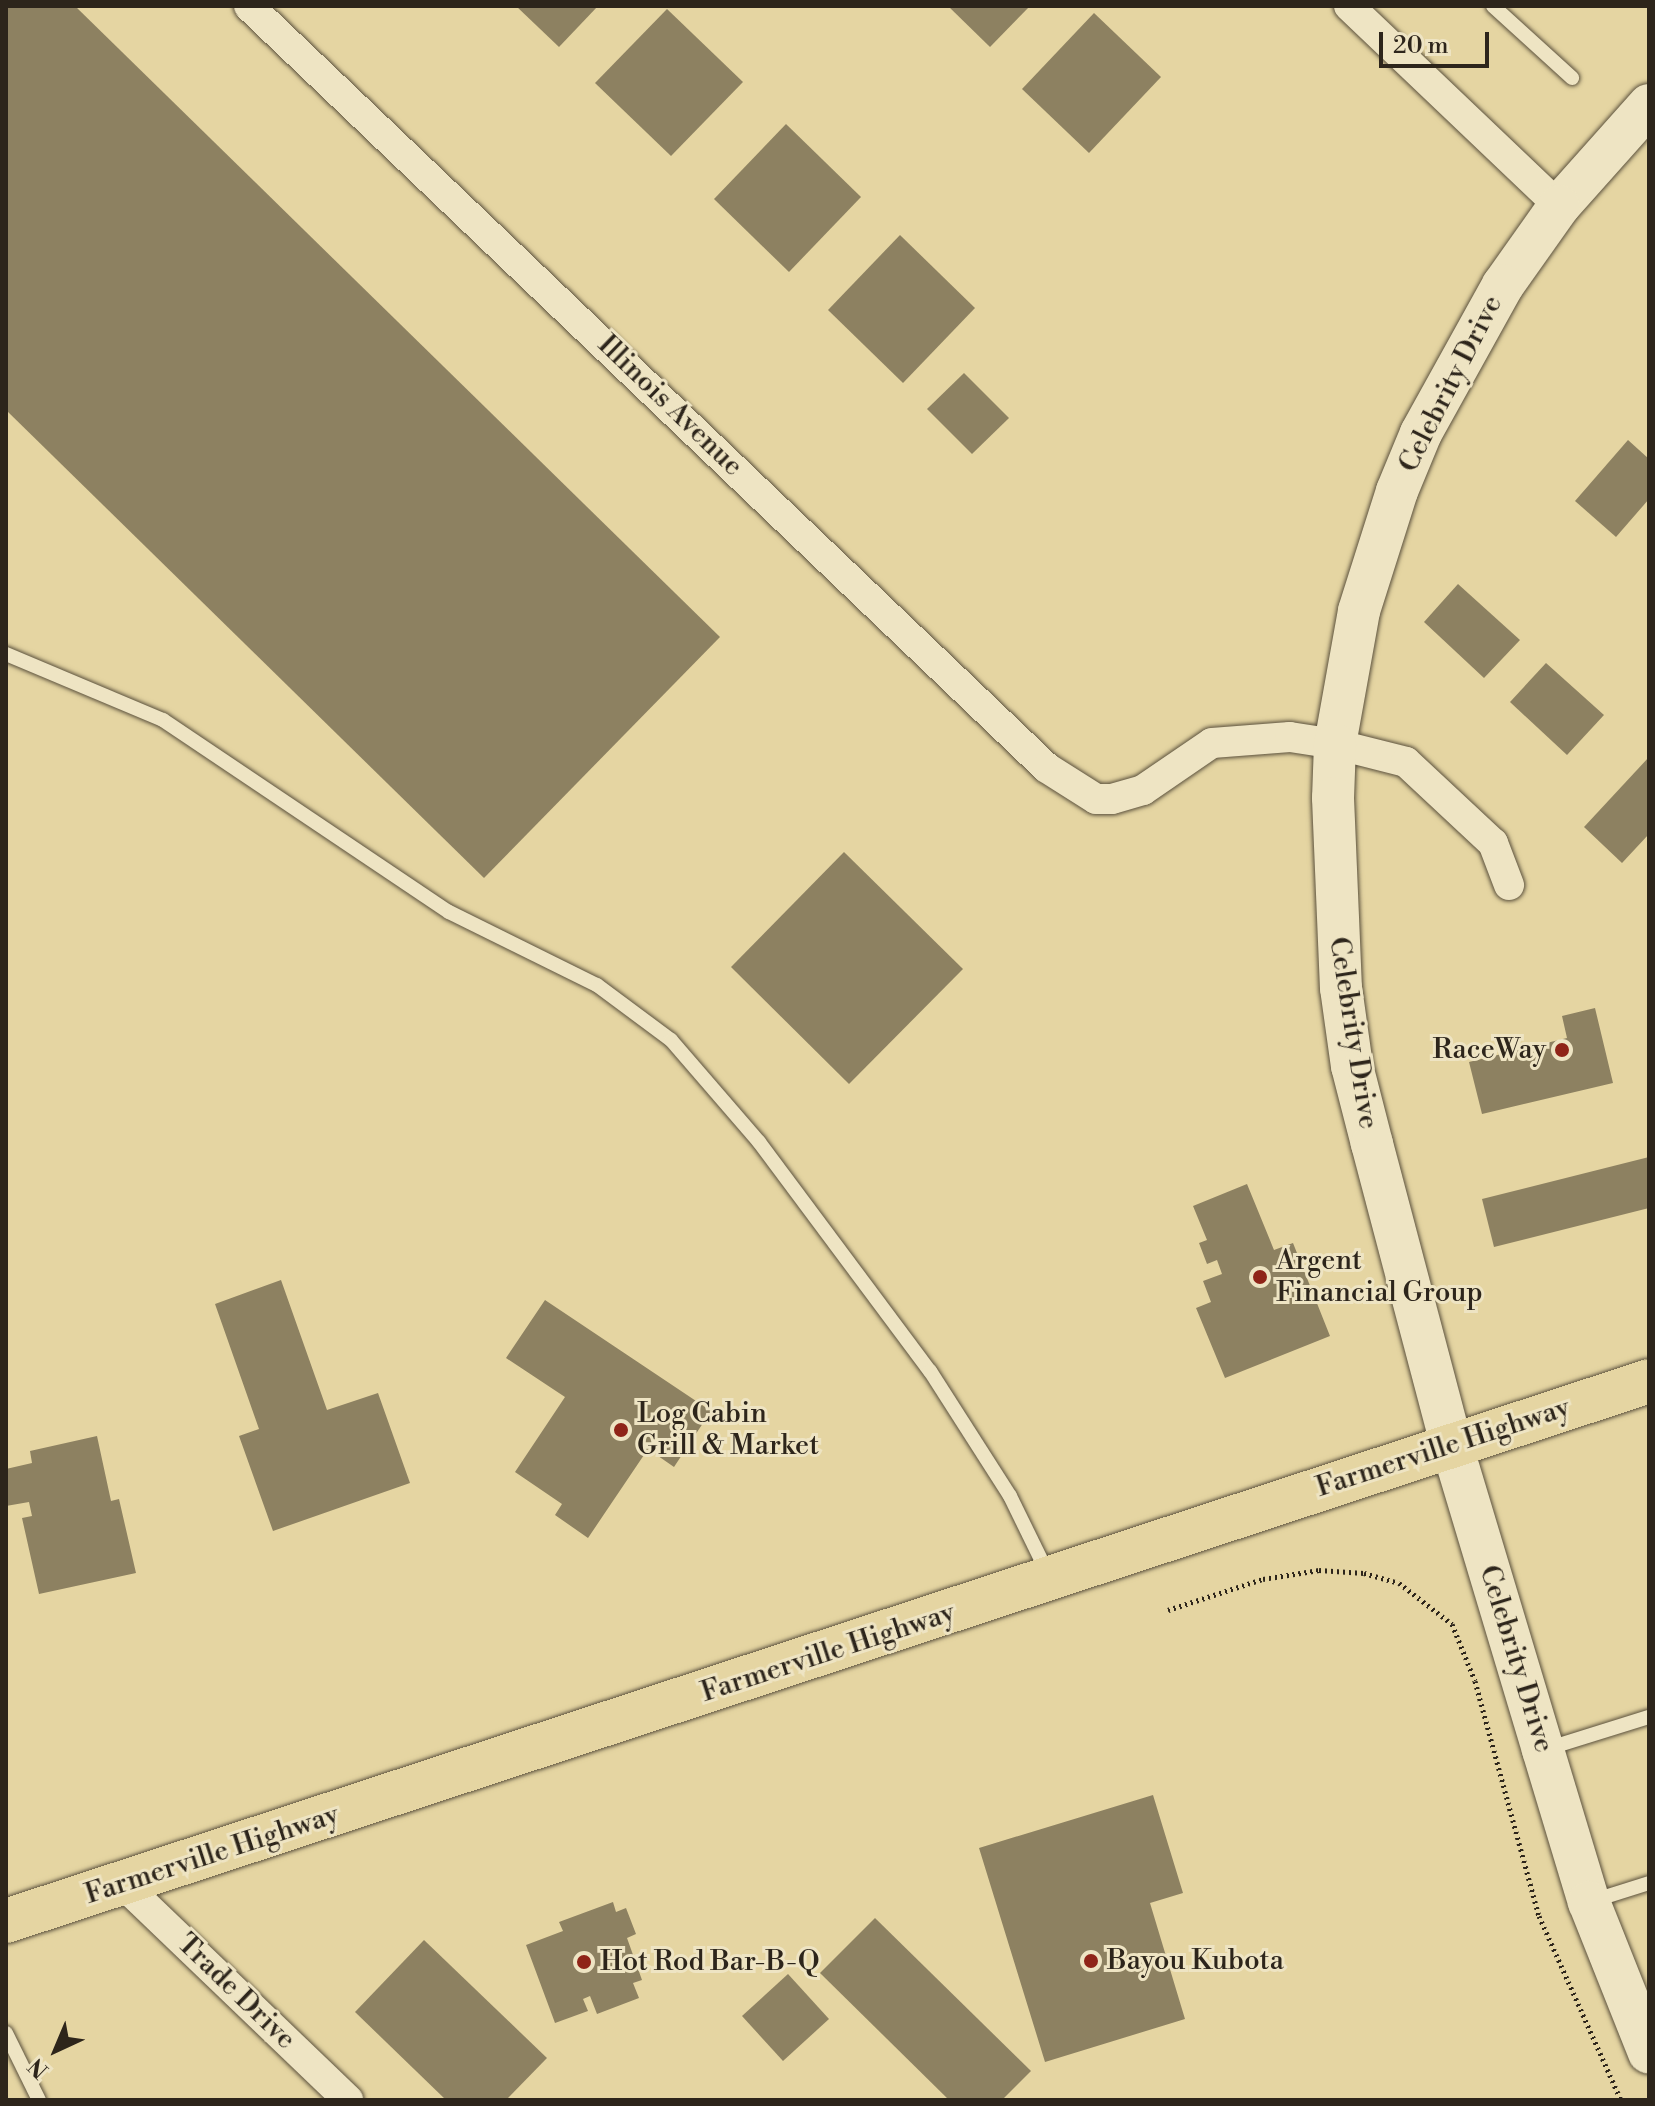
<!DOCTYPE html>
<html>
<head>
<meta charset="utf-8">
<style>
  body { margin:0 }
  #map { position:relative; width:1655px; height:2106px; overflow:hidden; background:#e5d5a2; font-family:"Libre Bodoni",serif }
  div>[style] { position:absolute }
  .building>* { inset:0; background:#8d8161 }
  .path>* { height:5px; margin-top:-2.5px; transform-origin:0; background:repeating-linear-gradient(90deg,#2d251b 0 2px,transparent 0 6px) }
  .roads { filter:drop-shadow(0 0 2px #5b513d) drop-shadow(0 0 2px #5b513d) }
  .lane>* { height:14px; margin:-7px; padding:0 7px; transform-origin:7px; border-radius:7px; background:#eee4c3 }
  .street>* { height:30px; margin:-15px; padding:0 15px; transform-origin:15px; border-radius:15px; background:#eee4c3 }
  .secondary>* { height:42px; margin:-21px; padding:0 21px; transform-origin:21px; border-radius:21px; background:#eee4c3 }
  .primary>* { height:44px; margin:-22px; padding:0 22px; transform-origin:22px; border-radius:22px; background:#e5d5a2 }
  .dots>* { width:22px; height:22px; translate:-50% -50%; box-sizing:border-box; border:4px solid #eee4c3; border-radius:50% }
  span { translate:-50% -50%; white-space:nowrap; text-align:center; line-height:1.15; -webkit-text-stroke:6px #eee4c3; paint-order:stroke }
  .street-label { font-size:28px; color:#2d251b }
  .poi-label { font-size:28px; color:#2d251b }
  .right { translate:-100% -50%; text-align:right }
  .left { translate:0 -50%; text-align:left }
  .frame { position:absolute; inset:0; border:8px solid #2d251b; pointer-events:none }
  .north { position:absolute; left:16px; top:2010px; width:80px; height:80px; -webkit-text-stroke:6px #eee4c3; paint-order:stroke; rotate:224deg; font-size:22px; font-weight:700; line-height:32px; text-align:center; color:#2d251b }
  .north::after { content:''; display:block; margin:auto; width:28px; height:36px; background:#2d251b; clip-path:polygon(50% 0,100% 100%,50% 72%,0 100%) }
  .scale { position:absolute; left:1379px; top:32px; width:110px; height:36px; box-sizing:border-box; border:4px solid #2d251b; border-top:0; padding-left:10px; font-size:24px; line-height:28px; white-space:nowrap; color:#2d251b; -webkit-text-stroke:6px #eee4c3; paint-order:stroke }
</style>
</head>
<body>
<div id="map">
  <div class="building">
    <i style="clip-path:polygon(6px 6px,75px 6px,720px 637px,484px 878px,6px 410px)"></i>
    <i style="clip-path:polygon(516px 6px,598px 6px,559px 47px)"></i>
    <i style="clip-path:polygon(948px 6px,1030px 6px,990px 47px)"></i>
    <i style="clip-path:polygon(667px 9px,743px 82px,671px 156px,595px 83px)"></i>
    <i style="clip-path:polygon(1094px 13px,1161px 77px,1089px 153px,1022px 89px)"></i>
    <i style="clip-path:polygon(786px 124px,861px 197px,789px 272px,714px 199px)"></i>
    <i style="clip-path:polygon(900px 235px,975px 308px,903px 383px,828px 310px)"></i>
    <i style="clip-path:polygon(964px 373px,1009px 418px,972px 454px,927px 409px)"></i>
    <i style="clip-path:polygon(1628px 440px,1649px 459px,1649px 499px,1616px 537px,1575px 501px)"></i>
    <i style="clip-path:polygon(1458px 584px,1520px 640px,1484px 678px,1424px 622px)"></i>
    <i style="clip-path:polygon(1546px 663px,1604px 715px,1567px 755px,1510px 702px)"></i>
    <i style="clip-path:polygon(1649px 757px,1649px 834px,1622px 863px,1584px 827px)"></i>
    <i style="clip-path:polygon(844px 852px,963px 969px,849px 1084px,731px 967px)"></i>
    <i style="clip-path:polygon(1595px 1008px,1613px 1083px,1482px 1114px,1469px 1062px,1567px 1038px,1562px 1016px)"></i>
    <i style="clip-path:polygon(1649px 1157px,1649px 1208px,1494px 1247px,1482px 1199px)"></i>
    <i style="clip-path:polygon(1247px 1184px,1274px 1250px,1293px 1243px,1330px 1336px,1225px 1378px,1196px 1308px,1211px 1302px,1203px 1281px,1222px 1274px,1217px 1260px,1207px 1264px,1199px 1243px,1207px 1240px,1193px 1206px)"></i>
    <i style="clip-path:polygon(281px 1280px,327px 1410px,378px 1393px,410px 1483px,273px 1531px,239px 1436px,259px 1429px,215px 1304px)"></i>
    <i style="clip-path:polygon(545px 1300px,711px 1411px,674px 1467px,648px 1449px,588px 1538px,555px 1515px,562px 1504px,515px 1472px,565px 1397px,506px 1358px)"></i>
    <i style="clip-path:polygon(97px 1436px,111px 1501px,119px 1499px,136px 1573px,39px 1594px,22px 1518px,32px 1516px,29px 1502px,6px 1506px,6px 1469px,32px 1463px,30px 1451px)"></i>
    <i style="clip-path:polygon(1153px 1795px,1183px 1893px,1150px 1903px,1185px 2019px,1045px 2062px,979px 1848px)"></i>
    <i style="clip-path:polygon(613px 1902px,616px 1912px,626px 1908px,636px 1934px,627px 1938px,642px 1980px,633px 1983px,639px 1998px,597px 2014px,590px 1996px,583px 1999px,588px 2011px,555px 2023px,526px 1945px,563px 1931px,559px 1922px)"></i>
    <i style="clip-path:polygon(875px 1918px,1031px 2071px,1002px 2100px,949px 2100px,820px 1973px)"></i>
    <i style="clip-path:polygon(424px 1940px,547px 2058px,506px 2100px,446px 2100px,355px 2012px)"></i>
    <i style="clip-path:polygon(788px 1974px,829px 2019px,783px 2061px,742px 2016px)"></i>
  </div>
  <div class="path">
    <i style="left:1168px;top:1610px;width:100px;rotate:-18.1deg"></i>
    <i style="left:1263px;top:1579px;width:57px;rotate:-9.1deg"></i>
    <i style="left:1319px;top:1570px;width:45px;rotate:3.8deg"></i>
    <i style="left:1364px;top:1573px;width:36px;rotate:16deg"></i>
    <i style="left:1399px;top:1583px;width:67px;rotate:37.7deg"></i>
    <i style="left:1452px;top:1624px;width:61px;rotate:68deg"></i>
    <i style="left:1475px;top:1681px;width:244px;rotate:74.8deg"></i>
    <i style="left:1539px;top:1916px;width:201px;rotate:66deg"></i>
  </div>
  <div class="roads">
    <div class="lane">
      <i style="left:1493px;top:6px;width:107px;rotate:42.3deg"></i>
      <i style="left:6px;top:654px;width:170px;rotate:22.8deg"></i>
      <i style="left:163px;top:720px;width:344px;rotate:33.9deg"></i>
      <i style="left:449px;top:912px;width:165px;rotate:26.3deg"></i>
      <i style="left:597px;top:985px;width:92px;rotate:36.6deg"></i>
      <i style="left:671px;top:1040px;width:135px;rotate:49.2deg"></i>
      <i style="left:759px;top:1142px;width:286px;rotate:53.3deg"></i>
      <i style="left:930px;top:1371px;width:148px;rotate:57.4deg"></i>
      <i style="left:1010px;top:1496px;width:85px;rotate:64deg"></i>
      <i style="left:1546px;top:1749px;width:108px;rotate:-17.3deg"></i>
      <i style="left:1592px;top:1901px;width:60px;rotate:-17.5deg"></i>
      <i style="left:6px;top:2033px;width:75px;rotate:63.8deg"></i>
    </div>
    <div class="street">
      <i style="left:249px;top:6px;width:1103px;rotate:43.68deg"></i>
      <i style="left:1047px;top:768px;width:58px;rotate:32.3deg"></i>
      <i style="left:1096px;top:799px;width:16px"></i>
      <i style="left:1112px;top:799px;width:32px;rotate:-16deg"></i>
      <i style="left:1143px;top:790px;width:83px;rotate:-34.3deg"></i>
      <i style="left:1212px;top:743px;width:78px;rotate:-4.4deg"></i>
      <i style="left:1290px;top:737px;width:46px;rotate:8.8deg"></i>
      <i style="left:1335px;top:744px;width:73px;rotate:14.2deg"></i>
      <i style="left:1406px;top:762px;width:119px;rotate:43deg"></i>
      <i style="left:1493px;top:843px;width:45px;rotate:69.1deg"></i>
      <i style="left:1349px;top:6px;width:290px;rotate:43.6deg"></i>
      <i style="left:123px;top:1884px;width:312px;rotate:43.8deg"></i>
    </div>
    <div class="secondary">
      <i style="left:1649px;top:105px;width:135px;rotate:131.7deg"></i>
      <i style="left:1559px;top:206px;width:97px;rotate:125.3deg"></i>
      <i style="left:1503px;top:285px;width:169px;rotate:119deg"></i>
      <i style="left:1421px;top:433px;width:63px;rotate:112.5deg"></i>
      <i style="left:1397px;top:491px;width:126px;rotate:107.6deg"></i>
      <i style="left:1359px;top:611px;width:135px;rotate:100.2deg"></i>
      <i style="left:1335px;top:744px;width:54px;rotate:92.1deg"></i>
      <i style="left:1333px;top:798px;width:190px;rotate:87.6deg"></i>
      <i style="left:1341px;top:988px;width:79px;rotate:82deg"></i>
      <i style="left:1352px;top:1066px;width:81px;rotate:75.6deg"></i>
      <i style="left:1372px;top:1144px;width:309px;rotate:75.2deg"></i>
      <i style="left:1451px;top:1443px;width:320px;rotate:73.3deg"></i>
      <i style="left:1543px;top:1750px;width:159px;rotate:73.2deg"></i>
      <i style="left:1589px;top:1902px;width:162px;rotate:68.3deg"></i>
    </div>
    <div class="primary">
      <i style="left:6px;top:1921px;width:1729px;rotate:-18.19deg"></i>
    </div>
  </div>
  <div class="dots">
    <i style="left:1562px;top:1050px;background:#8f2418"></i>
    <i style="left:1260px;top:1277px;background:#8f2418"></i>
    <i style="left:621px;top:1430px;background:#8f2418"></i>
    <i style="left:1091px;top:1961px;background:#8f2418"></i>
    <i style="left:584px;top:1962px;background:#8f2418"></i>
  </div>
  <div class="street-label">
    <span style="left:1451px;top:384px;rotate:-63deg">Celebrity Drive</span>
    <span style="left:670px;top:406px;rotate:44deg">Illinois Avenue</span>
    <span style="left:1353px;top:1033px;rotate:81deg">Celebrity Drive</span>
    <span style="left:1443px;top:1448px;rotate:-18deg">Farmerville Highway</span>
    <span style="left:828px;top:1653px;rotate:-18deg">Farmerville Highway</span>
    <span style="left:1516px;top:1659px;rotate:73deg">Celebrity Drive</span>
    <span style="left:212px;top:1855px;rotate:-18deg">Farmerville Highway</span>
    <span style="left:236px;top:1992px;rotate:44deg">Trade Drive</span>
  </div>
  <div class="poi-label">
    <span class="right" style="left:1546px;top:1050px">RaceWay</span>
    <span class="left" style="left:1276px;top:1277px">Argent<br>Financial Group</span>
    <span class="left" style="left:637px;top:1430px">Log Cabin<br>Grill &amp; Market</span>
    <span class="left" style="left:1107px;top:1961px">Bayou Kubota</span>
    <span class="left" style="left:600px;top:1962px">Hot Rod Bar-B-Q</span>
  </div>
  <div class="frame"></div>
  <div class="north">N</div>
  <div class="scale">20 m</div>
</div>
</body>
</html>
